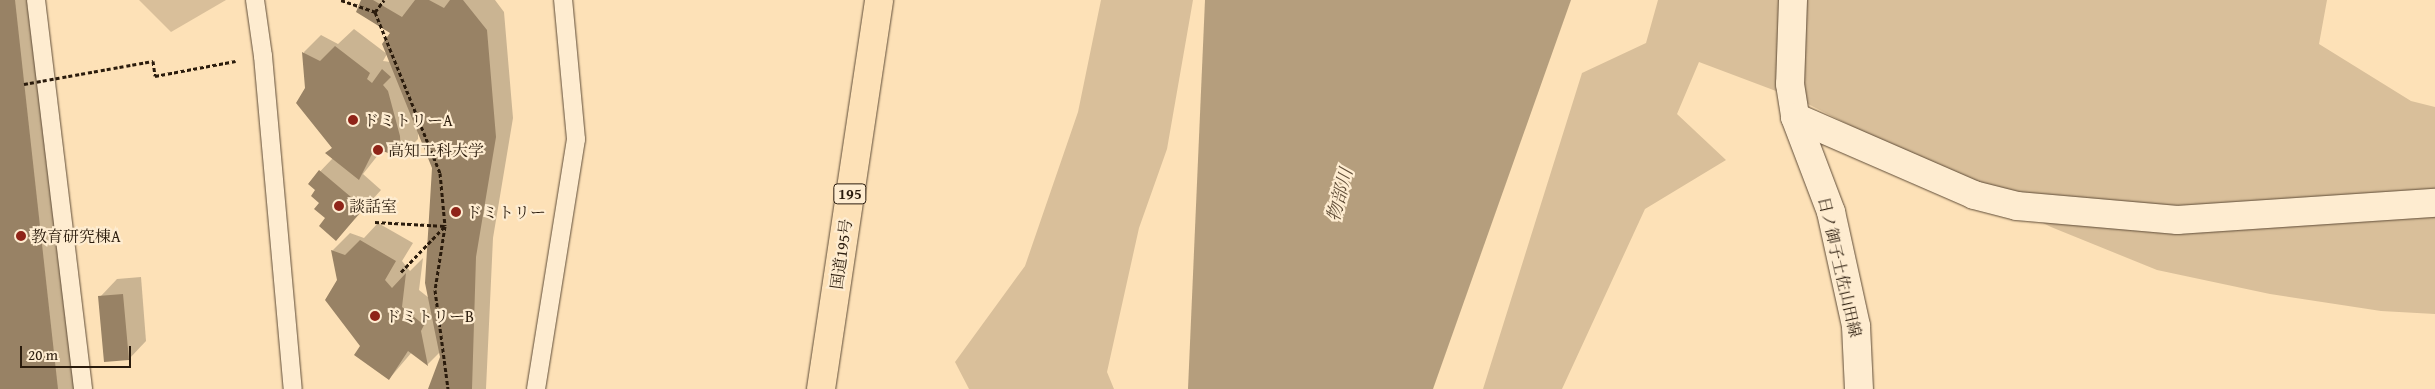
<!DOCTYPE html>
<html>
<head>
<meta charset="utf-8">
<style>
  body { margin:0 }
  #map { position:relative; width:2435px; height:389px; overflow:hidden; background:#fde1b7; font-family:"Gentium Book Plus","Noto Serif JP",serif }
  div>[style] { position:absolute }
  .green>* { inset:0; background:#d9bf9a }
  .water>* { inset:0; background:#b59e7d }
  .shadow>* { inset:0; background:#0003 }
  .building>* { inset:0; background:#988265 }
  .path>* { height:3px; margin-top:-1.5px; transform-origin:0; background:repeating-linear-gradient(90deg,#2a1b0c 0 4px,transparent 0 6.5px) }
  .roads { filter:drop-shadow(0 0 1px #5f4c37) drop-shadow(0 0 1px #5f4c37) }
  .lane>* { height:18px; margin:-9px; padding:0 9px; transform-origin:9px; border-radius:9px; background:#feecd0 }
  .street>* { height:28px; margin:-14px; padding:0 14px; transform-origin:14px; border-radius:14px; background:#feecd0 }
  .secondary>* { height:28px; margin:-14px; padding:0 14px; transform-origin:14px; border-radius:14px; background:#feecd0 }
  .highway>* { height:28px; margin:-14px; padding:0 14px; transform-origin:14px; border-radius:14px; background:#fde1b7 }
  .path-bridge>* { height:3px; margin-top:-1.5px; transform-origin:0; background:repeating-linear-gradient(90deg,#2a1b0c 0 4px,transparent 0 6.5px) }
  .dots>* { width:14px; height:14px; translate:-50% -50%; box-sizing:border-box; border:2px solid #feecd0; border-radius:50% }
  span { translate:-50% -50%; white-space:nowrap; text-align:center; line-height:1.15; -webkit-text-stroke:4.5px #feecd0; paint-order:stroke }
  .shield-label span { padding:1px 4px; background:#feecd0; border:1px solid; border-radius:4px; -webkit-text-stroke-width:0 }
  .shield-label { font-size:15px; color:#2a1b0c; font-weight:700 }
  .poi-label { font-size:16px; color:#2a1b0c }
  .left { translate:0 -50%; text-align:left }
  .street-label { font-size:16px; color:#2a1b0c }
  .water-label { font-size:18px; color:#624f39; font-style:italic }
  .scale { position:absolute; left:20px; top:346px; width:111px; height:22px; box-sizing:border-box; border:2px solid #2a1b0c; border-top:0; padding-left:6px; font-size:15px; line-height:18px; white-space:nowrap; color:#2a1b0c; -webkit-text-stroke:4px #feecd0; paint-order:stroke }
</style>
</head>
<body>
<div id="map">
  <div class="green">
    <i style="clip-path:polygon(139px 0,226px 0,171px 32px)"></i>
    <i style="clip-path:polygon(1101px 0,1193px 0,1167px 149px,1139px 228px,1107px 372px,1114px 389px,969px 389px,955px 362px,1025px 266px,1078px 112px)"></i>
    <i style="clip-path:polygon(1658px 0,2327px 0,2319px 44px,2411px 101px,2435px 107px,2435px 314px,2381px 311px,2270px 294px,2157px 270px,2051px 227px,1800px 100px,1699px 62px,1677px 114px,1726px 160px,1645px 209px,1562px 389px,1483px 389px,1582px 73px,1646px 43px)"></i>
  </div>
  <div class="water">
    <i style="clip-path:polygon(1205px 0,1571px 0,1433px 389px,1188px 389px)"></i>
  </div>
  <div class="shadow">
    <i style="clip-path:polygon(0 0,35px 0,77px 389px,0 389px)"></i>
    <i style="clip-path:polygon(363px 0,495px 0,504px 12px,513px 118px,493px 238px,486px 389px,429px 389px,442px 357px,440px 352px,428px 364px,412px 352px,389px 379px,362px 346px,339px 281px,332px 251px,350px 233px,364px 238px,378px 223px,413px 243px,402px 261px,410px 271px,423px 258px,419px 290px,429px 298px,434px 168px,418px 130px,418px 139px,400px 157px,382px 150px,363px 174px,381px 190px,336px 240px,317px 190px,309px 183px,333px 158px,327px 153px,333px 147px,307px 88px,304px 52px,321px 35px,338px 44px,354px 29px,387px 54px,383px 61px,391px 62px,392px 33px)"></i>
    <i style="clip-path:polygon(141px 277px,146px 341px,129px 359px,100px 297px,117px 279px)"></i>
  </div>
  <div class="building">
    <i style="clip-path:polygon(0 0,15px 0,58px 389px,0 389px)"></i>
    <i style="clip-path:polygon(361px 0,373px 0,402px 17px,415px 0,429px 0,444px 8px,450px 0,463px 0,487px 30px,496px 137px,476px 257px,472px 389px,428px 389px,440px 357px,425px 283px,432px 168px,382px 44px,390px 33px,356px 12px)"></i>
    <i style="clip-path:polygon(335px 46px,370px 73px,367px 79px,372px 83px,382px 69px,391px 77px,383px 85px,388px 91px,400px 136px,401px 158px,375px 148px,359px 180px,325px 153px,332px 148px,296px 103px,305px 88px,302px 52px,320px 61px)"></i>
    <i style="clip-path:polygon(319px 170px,364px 208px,336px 241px,319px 226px,325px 218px,314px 209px,319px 203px,311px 196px,315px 190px,308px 184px)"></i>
    <i style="clip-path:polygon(360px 240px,396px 261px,385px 280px,392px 288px,406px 273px,402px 307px,424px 325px,421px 331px,428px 366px,408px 351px,389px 380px,354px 355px,360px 346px,325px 300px,337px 280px,331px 250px,345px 255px)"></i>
    <i style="clip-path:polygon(123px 294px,129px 360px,104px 362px,98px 296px)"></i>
  </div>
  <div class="path">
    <i style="left:341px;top:0;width:36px;rotate:19deg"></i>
    <i style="left:375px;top:12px;width:174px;rotate:68deg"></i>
    <i style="left:440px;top:173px;width:53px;rotate:84.6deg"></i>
    <i style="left:445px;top:226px;width:65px;rotate:98.9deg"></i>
    <i style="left:435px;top:290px;width:100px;rotate:82.5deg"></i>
    <i style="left:375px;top:12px;width:15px;rotate:-53deg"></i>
    <i style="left:153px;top:61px;width:15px;rotate:82deg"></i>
    <i style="left:155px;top:76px;width:82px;rotate:-10.5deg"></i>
    <i style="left:375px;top:222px;width:70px;rotate:3.3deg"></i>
    <i style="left:401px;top:272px;width:62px;rotate:-46.3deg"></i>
  </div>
  <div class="roads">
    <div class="lane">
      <i style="left:36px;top:0;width:392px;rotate:83.1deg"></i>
      <i style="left:255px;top:0;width:57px;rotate:81.9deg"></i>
      <i style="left:263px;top:56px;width:334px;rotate:84.9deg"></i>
      <i style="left:536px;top:389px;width:253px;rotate:-80.9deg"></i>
      <i style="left:576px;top:139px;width:140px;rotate:-95.3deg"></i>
    </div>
    <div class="street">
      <i style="left:1795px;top:117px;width:195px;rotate:23.5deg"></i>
      <i style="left:1974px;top:195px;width:44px;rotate:14.3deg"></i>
      <i style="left:2017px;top:206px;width:161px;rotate:5deg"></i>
      <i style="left:2177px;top:220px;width:259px;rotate:-3.8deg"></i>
    </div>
    <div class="secondary">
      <i style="left:1793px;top:0;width:84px;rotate:92deg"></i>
      <i style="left:1790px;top:84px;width:33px;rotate:81deg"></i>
      <i style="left:1795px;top:117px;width:102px;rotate:69.2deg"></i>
      <i style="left:1831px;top:212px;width:117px;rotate:77.6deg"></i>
      <i style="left:1856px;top:326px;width:63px;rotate:87.3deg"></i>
    </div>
    <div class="highway">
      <i style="left:821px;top:389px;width:393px;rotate:-81.5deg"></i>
    </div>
  </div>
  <div class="path-bridge">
    <i style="left:24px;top:84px;width:131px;rotate:-10.1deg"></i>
  </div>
  <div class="dots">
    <i style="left:353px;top:120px;background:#8f2418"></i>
    <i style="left:378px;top:150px;background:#8f2418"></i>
    <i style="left:339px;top:206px;background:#8f2418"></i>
    <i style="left:456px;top:212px;background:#8f2418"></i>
    <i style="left:21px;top:236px;background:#8f2418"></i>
    <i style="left:375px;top:316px;background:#8f2418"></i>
  </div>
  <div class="shield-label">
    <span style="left:850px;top:194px">195</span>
  </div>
  <div class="poi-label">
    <span class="left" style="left:363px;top:120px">ドミトリーA</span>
    <span class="left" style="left:388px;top:150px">高知工科大学</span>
    <span class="left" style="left:349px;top:206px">談話室</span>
    <span class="left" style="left:466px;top:212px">ドミトリー</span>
    <span class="left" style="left:31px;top:236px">教育研究棟A</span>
    <span class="left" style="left:385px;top:316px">ドミトリーB</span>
  </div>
  <div class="street-label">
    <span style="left:841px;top:254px;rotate:-82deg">国道195号</span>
    <span style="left:1840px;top:267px;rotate:77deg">日ノ御子土佐山田線</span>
  </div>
  <div class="water-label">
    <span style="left:1340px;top:195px;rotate:-75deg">物部川</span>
  </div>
  <div class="scale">20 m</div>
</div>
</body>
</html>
